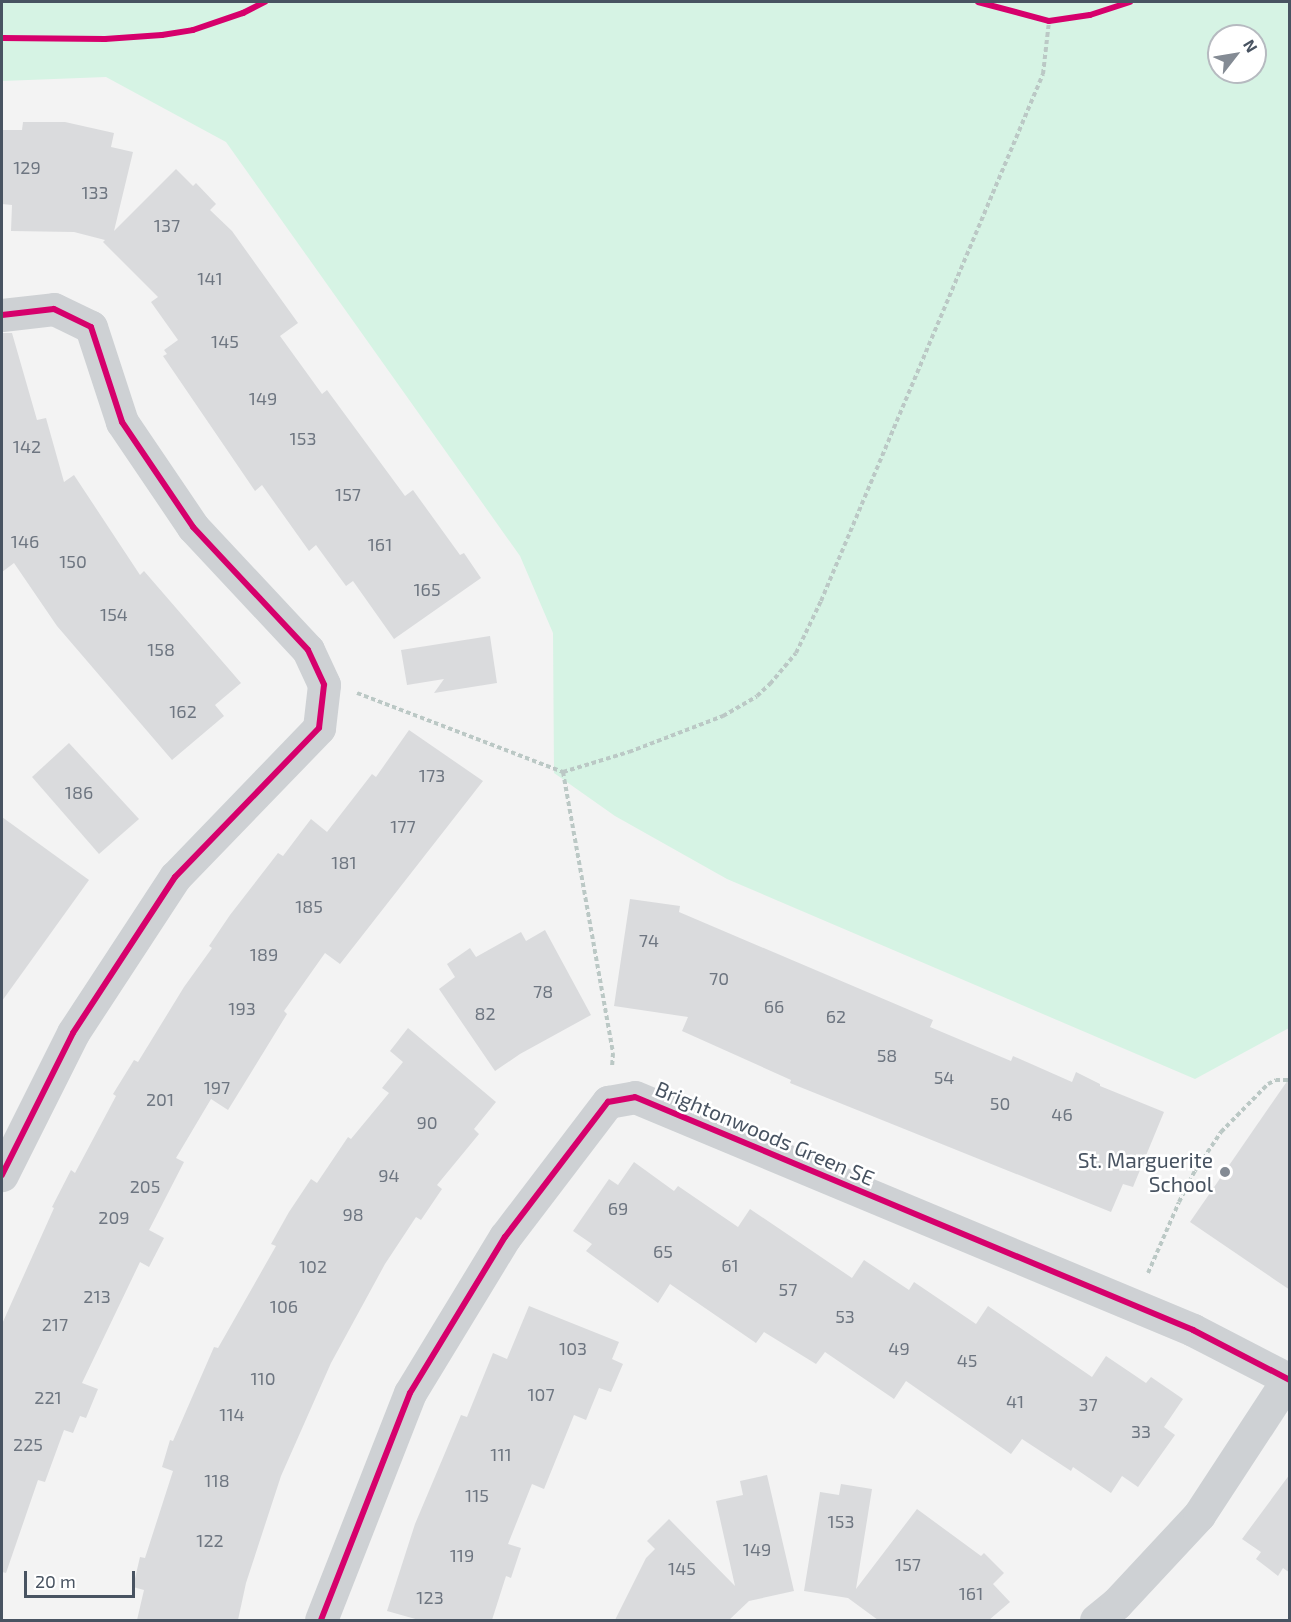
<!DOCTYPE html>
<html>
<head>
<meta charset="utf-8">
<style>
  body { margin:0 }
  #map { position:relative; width:1291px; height:1622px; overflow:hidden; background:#f3f3f3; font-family:"Exo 2",sans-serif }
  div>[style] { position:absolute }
  .green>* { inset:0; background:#d6f3e4 }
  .building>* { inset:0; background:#dadbdd }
  .path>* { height:4px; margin-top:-2px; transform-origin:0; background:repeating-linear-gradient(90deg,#bbc8c5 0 4.5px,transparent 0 7.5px) }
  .street>* { height:33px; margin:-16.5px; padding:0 16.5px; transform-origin:16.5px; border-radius:16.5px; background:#ced1d4 }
  .cycleway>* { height:6px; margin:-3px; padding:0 3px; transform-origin:3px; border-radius:3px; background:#d6006c }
  .dots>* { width:16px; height:16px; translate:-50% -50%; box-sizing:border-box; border:3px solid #fff; border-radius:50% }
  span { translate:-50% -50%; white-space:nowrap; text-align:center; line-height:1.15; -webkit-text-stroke:5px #fff; paint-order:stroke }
  .number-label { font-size:18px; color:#6e7681 }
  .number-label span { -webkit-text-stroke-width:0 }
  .street-label { font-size:21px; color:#485361 }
  .poi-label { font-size:21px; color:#485361 }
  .right { translate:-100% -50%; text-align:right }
  .frame { position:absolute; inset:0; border:3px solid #485361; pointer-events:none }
  .north { position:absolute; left:1207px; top:24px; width:60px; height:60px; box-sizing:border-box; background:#fff; border:2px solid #b6bac0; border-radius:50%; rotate:59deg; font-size:16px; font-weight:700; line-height:24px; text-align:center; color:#485361 }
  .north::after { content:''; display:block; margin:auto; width:21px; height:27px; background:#848b94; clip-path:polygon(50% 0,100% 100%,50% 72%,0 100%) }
  .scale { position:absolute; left:24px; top:1571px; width:111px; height:27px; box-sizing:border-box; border:3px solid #485361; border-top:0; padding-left:8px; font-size:18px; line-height:21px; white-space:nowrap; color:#485361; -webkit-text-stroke:4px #fff; paint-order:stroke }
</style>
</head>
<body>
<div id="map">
  <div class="green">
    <i style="clip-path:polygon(evenodd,2px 2px,1289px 2px,1289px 1028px,1195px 1079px,727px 879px,615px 816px,554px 773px,553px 633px,520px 556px,226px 142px,106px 77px,2px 81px,2px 2px,1219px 36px,1255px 36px,1255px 72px,1219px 72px,1219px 36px)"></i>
  </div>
  <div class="building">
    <i style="clip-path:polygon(23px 122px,65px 122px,114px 133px,111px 147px,133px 152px,114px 231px,176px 169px,193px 186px,196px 183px,216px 204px,210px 210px,232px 231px,298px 323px,280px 336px,322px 394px,327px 390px,405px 496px,413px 490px,460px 555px,464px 553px,481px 578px,394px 639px,353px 581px,346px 586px,316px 545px,309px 551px,262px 485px,255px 491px,163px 356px,167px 354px,164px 350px,178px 340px,151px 302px,158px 297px,103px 242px,105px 240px,74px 232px,11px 231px,12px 205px,2px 204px,2px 130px,22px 130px)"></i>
    <i style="clip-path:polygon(2px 333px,12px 333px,37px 420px,46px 418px,64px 482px,74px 475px,140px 575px,144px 571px,241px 683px,215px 705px,224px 716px,172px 760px,57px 626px,14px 563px,2px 572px)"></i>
    <i style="clip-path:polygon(490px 636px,497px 683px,434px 693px,444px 679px,407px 685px,401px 650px)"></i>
    <i style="clip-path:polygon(409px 730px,483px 781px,340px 964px,325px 953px,284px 1011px,287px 1014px,228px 1110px,211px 1099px,176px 1158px,184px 1162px,149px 1230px,164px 1238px,149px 1267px,140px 1262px,82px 1383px,98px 1389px,86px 1418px,80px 1416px,73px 1433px,64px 1430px,45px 1482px,38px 1480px,6px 1573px,2px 1572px,2px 1324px,54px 1208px,52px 1207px,71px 1170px,75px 1173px,116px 1096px,113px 1094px,134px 1060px,138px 1062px,184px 987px,212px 948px,209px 946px,230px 915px,278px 853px,283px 856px,311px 819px,327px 832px,372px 774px,376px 777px)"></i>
    <i style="clip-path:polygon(69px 743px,139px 819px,99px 854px,32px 777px)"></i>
    <i style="clip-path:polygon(2px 817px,89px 880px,2px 1001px)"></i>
    <i style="clip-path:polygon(630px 899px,680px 906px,679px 912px,933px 1020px,930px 1027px,1011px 1061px,1013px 1056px,1072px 1082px,1076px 1072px,1100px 1084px,1100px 1086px,1164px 1112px,1133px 1187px,1123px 1184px,1111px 1212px,790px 1083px,791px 1080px,682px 1031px,688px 1017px,614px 1006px)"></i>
    <i style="clip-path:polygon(545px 930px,591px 1015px,520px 1054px,495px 1071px,439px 989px,455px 977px,447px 964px,470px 948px,476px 957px,521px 932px,526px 941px)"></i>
    <i style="clip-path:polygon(408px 1028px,496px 1102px,474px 1129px,479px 1134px,437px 1185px,442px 1189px,421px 1220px,416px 1217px,385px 1264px,331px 1363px,281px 1476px,246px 1583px,238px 1620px,137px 1620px,144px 1590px,133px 1587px,140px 1557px,145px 1558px,173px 1471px,162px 1467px,170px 1440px,173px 1441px,214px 1347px,218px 1348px,276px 1246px,271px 1244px,289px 1212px,311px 1179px,317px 1183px,348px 1137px,351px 1139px,389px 1093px,382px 1088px,403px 1062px,390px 1051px)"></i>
    <i style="clip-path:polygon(1290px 1077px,1290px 1290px,1190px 1222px)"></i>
    <i style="clip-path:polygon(634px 1162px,674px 1191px,678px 1186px,738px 1227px,750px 1209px,852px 1278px,864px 1260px,909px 1290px,914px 1282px,976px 1324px,988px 1306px,1092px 1377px,1106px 1356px,1146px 1383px,1151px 1377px,1183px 1399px,1164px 1427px,1175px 1435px,1138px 1487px,1122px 1476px,1111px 1493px,1073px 1467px,1071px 1471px,1022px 1439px,1011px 1454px,906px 1381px,894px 1399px,825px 1352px,816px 1364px,764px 1332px,756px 1343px,670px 1284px,658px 1303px,586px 1251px,592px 1244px,573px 1231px,609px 1179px,618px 1185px)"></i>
    <i style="clip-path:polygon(529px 1306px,619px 1342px,612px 1359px,623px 1364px,611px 1392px,599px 1388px,586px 1420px,574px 1415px,544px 1489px,532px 1484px,508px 1544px,521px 1548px,511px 1578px,506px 1576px,492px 1620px,419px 1620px,387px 1611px,415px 1524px,461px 1415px,467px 1417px,493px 1353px,507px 1359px)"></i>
    <i style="clip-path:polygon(1290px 1474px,1290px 1573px,1283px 1568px,1278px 1576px,1256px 1559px,1261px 1552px,1242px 1539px)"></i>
    <i style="clip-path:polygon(767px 1475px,794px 1591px,749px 1601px,729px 1620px,615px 1620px,646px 1558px,655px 1549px,647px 1541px,669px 1519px,735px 1586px,716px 1501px,743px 1495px,740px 1481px)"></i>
    <i style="clip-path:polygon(841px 1484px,872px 1489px,856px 1589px,917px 1509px,981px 1556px,984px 1553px,1004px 1573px,993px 1584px,1010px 1602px,989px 1620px,878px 1620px,848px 1598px,804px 1591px,820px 1492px,839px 1495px)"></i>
  </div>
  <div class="path">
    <i style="left:357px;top:693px;width:221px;rotate:21deg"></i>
    <i style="left:563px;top:772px;width:69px;rotate:-16.9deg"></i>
    <i style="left:629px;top:752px;width:101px;rotate:-21deg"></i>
    <i style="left:723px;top:716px;width:39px;rotate:-30deg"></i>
    <i style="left:757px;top:696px;width:18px;rotate:-43deg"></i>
    <i style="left:770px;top:684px;width:40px;rotate:-50deg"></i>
    <i style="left:796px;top:653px;width:58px;rotate:-64.3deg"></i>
    <i style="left:821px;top:601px;width:572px;rotate:-67.16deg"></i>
    <i style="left:1043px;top:74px;width:53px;rotate:-83.5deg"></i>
    <i style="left:563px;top:772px;width:285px;rotate:79.9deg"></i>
    <i style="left:613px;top:1053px;width:14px;rotate:94deg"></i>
    <i style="left:1148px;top:1273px;width:77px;rotate:-66.4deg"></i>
    <i style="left:1179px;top:1202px;width:35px;rotate:-63deg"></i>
    <i style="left:1195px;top:1171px;width:47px;rotate:-56.3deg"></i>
    <i style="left:1221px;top:1132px;width:67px;rotate:-45.6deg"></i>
    <i style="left:1268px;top:1084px;width:9px;rotate:-27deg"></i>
    <i style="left:1276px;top:1080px;width:14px"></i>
  </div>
  <div class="street">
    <i style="left:2px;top:315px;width:52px;rotate:-6.6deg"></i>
    <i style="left:54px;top:309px;width:41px;rotate:25.9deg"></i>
    <i style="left:91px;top:327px;width:100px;rotate:71.9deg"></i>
    <i style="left:122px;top:422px;width:127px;rotate:55.9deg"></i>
    <i style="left:193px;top:527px;width:168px;rotate:46.9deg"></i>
    <i style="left:308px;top:650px;width:38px;rotate:65deg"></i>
    <i style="left:324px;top:685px;width:43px;rotate:96.6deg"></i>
    <i style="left:319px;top:728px;width:207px;rotate:134deg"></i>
    <i style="left:175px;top:877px;width:186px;rotate:123.2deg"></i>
    <i style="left:73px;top:1033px;width:159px;rotate:116.6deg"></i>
    <i style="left:321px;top:1620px;width:244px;rotate:-68.6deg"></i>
    <i style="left:410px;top:1393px;width:183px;rotate:-58.7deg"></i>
    <i style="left:505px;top:1237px;width:170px;rotate:-52.7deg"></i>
    <i style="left:608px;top:1102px;width:27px;rotate:-10deg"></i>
    <i style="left:635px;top:1097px;width:605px;rotate:22.66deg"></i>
    <i style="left:1193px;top:1330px;width:109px;rotate:27.3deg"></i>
    <i style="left:1096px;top:1620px;width:26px;rotate:-39deg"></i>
    <i style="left:1116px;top:1604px;width:122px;rotate:-47deg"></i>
    <i style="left:1199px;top:1515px;width:163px;rotate:-56.8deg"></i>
  </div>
  <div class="cycleway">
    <i style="left:978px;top:2px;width:73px;rotate:15deg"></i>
    <i style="left:1049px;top:21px;width:41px;rotate:-8.3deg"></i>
    <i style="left:1090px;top:15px;width:42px;rotate:-18deg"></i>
    <i style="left:2px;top:38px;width:103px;rotate:0.6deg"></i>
    <i style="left:105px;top:39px;width:57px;rotate:-4deg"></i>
    <i style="left:162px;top:35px;width:31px;rotate:-9deg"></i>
    <i style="left:193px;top:30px;width:53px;rotate:-18.8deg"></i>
    <i style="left:243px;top:13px;width:25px;rotate:-27deg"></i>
    <i style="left:2px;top:315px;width:52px;rotate:-6.6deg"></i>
    <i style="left:54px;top:309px;width:41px;rotate:25.9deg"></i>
    <i style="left:91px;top:327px;width:100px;rotate:71.9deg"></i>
    <i style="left:122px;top:422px;width:127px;rotate:55.9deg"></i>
    <i style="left:193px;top:527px;width:168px;rotate:46.9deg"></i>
    <i style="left:308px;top:650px;width:38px;rotate:65deg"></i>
    <i style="left:324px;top:685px;width:43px;rotate:96.6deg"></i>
    <i style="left:319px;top:728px;width:207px;rotate:134deg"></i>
    <i style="left:175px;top:877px;width:186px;rotate:123.2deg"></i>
    <i style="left:73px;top:1033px;width:159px;rotate:116.6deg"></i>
    <i style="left:321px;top:1620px;width:244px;rotate:-68.6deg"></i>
    <i style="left:410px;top:1393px;width:183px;rotate:-58.7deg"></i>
    <i style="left:505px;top:1237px;width:170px;rotate:-52.7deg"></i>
    <i style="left:608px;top:1102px;width:27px;rotate:-10deg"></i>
    <i style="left:635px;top:1097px;width:605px;rotate:22.66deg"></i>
    <i style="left:1193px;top:1330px;width:109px;rotate:27.3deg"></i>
  </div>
  <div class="dots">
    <i style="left:1225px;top:1172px;background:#848b94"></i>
  </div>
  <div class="number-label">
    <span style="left:27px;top:167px">129</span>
    <span style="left:95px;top:192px">133</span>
    <span style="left:167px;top:225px">137</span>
    <span style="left:210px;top:278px">141</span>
    <span style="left:225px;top:341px">145</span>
    <span style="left:263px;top:398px">149</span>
    <span style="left:303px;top:438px">153</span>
    <span style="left:27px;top:446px">142</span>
    <span style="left:348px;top:494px">157</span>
    <span style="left:25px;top:541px">146</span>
    <span style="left:380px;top:544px">161</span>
    <span style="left:73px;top:561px">150</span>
    <span style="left:427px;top:589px">165</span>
    <span style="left:114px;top:614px">154</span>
    <span style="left:161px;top:649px">158</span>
    <span style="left:183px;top:711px">162</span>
    <span style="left:432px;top:775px">173</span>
    <span style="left:79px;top:792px">186</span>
    <span style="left:403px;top:826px">177</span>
    <span style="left:344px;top:862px">181</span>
    <span style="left:309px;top:906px">185</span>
    <span style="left:649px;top:940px">74</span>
    <span style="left:264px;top:954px">189</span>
    <span style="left:719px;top:978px">70</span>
    <span style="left:543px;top:991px">78</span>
    <span style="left:774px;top:1006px">66</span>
    <span style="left:242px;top:1008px">193</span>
    <span style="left:485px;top:1013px">82</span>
    <span style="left:836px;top:1016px">62</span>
    <span style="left:887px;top:1055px">58</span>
    <span style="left:944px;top:1077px">54</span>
    <span style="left:217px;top:1087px">197</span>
    <span style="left:160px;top:1099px">201</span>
    <span style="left:1000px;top:1103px">50</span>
    <span style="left:1062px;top:1114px">46</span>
    <span style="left:427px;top:1122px">90</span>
    <span style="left:389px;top:1175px">94</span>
    <span style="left:145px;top:1186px">205</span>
    <span style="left:618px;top:1208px">69</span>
    <span style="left:353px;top:1214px">98</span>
    <span style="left:114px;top:1217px">209</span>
    <span style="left:663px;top:1251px">65</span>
    <span style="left:730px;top:1265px">61</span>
    <span style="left:313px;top:1266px">102</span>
    <span style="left:788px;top:1289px">57</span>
    <span style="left:97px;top:1296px">213</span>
    <span style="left:284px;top:1306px">106</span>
    <span style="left:845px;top:1316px">53</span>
    <span style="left:55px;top:1324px">217</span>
    <span style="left:573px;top:1348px">103</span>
    <span style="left:899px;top:1348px">49</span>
    <span style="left:967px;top:1360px">45</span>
    <span style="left:263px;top:1378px">110</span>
    <span style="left:541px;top:1394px">107</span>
    <span style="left:48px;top:1397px">221</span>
    <span style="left:1015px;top:1401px">41</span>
    <span style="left:1088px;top:1404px">37</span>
    <span style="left:232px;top:1414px">114</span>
    <span style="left:1141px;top:1431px">33</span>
    <span style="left:28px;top:1444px">225</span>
    <span style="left:501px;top:1454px">111</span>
    <span style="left:217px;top:1480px">118</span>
    <span style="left:477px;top:1495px">115</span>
    <span style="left:841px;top:1521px">153</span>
    <span style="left:210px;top:1540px">122</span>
    <span style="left:757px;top:1549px">149</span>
    <span style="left:462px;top:1555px">119</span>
    <span style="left:908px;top:1564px">157</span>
    <span style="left:682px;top:1568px">145</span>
    <span style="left:971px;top:1593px">161</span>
    <span style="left:430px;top:1597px">123</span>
  </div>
  <div class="street-label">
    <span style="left:765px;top:1133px;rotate:23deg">Brightonwoods Green SE</span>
  </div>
  <div class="poi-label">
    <span class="right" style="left:1213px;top:1172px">St. Marguerite<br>School</span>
  </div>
  <div class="frame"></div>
  <div class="north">N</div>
  <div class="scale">20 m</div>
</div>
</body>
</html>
